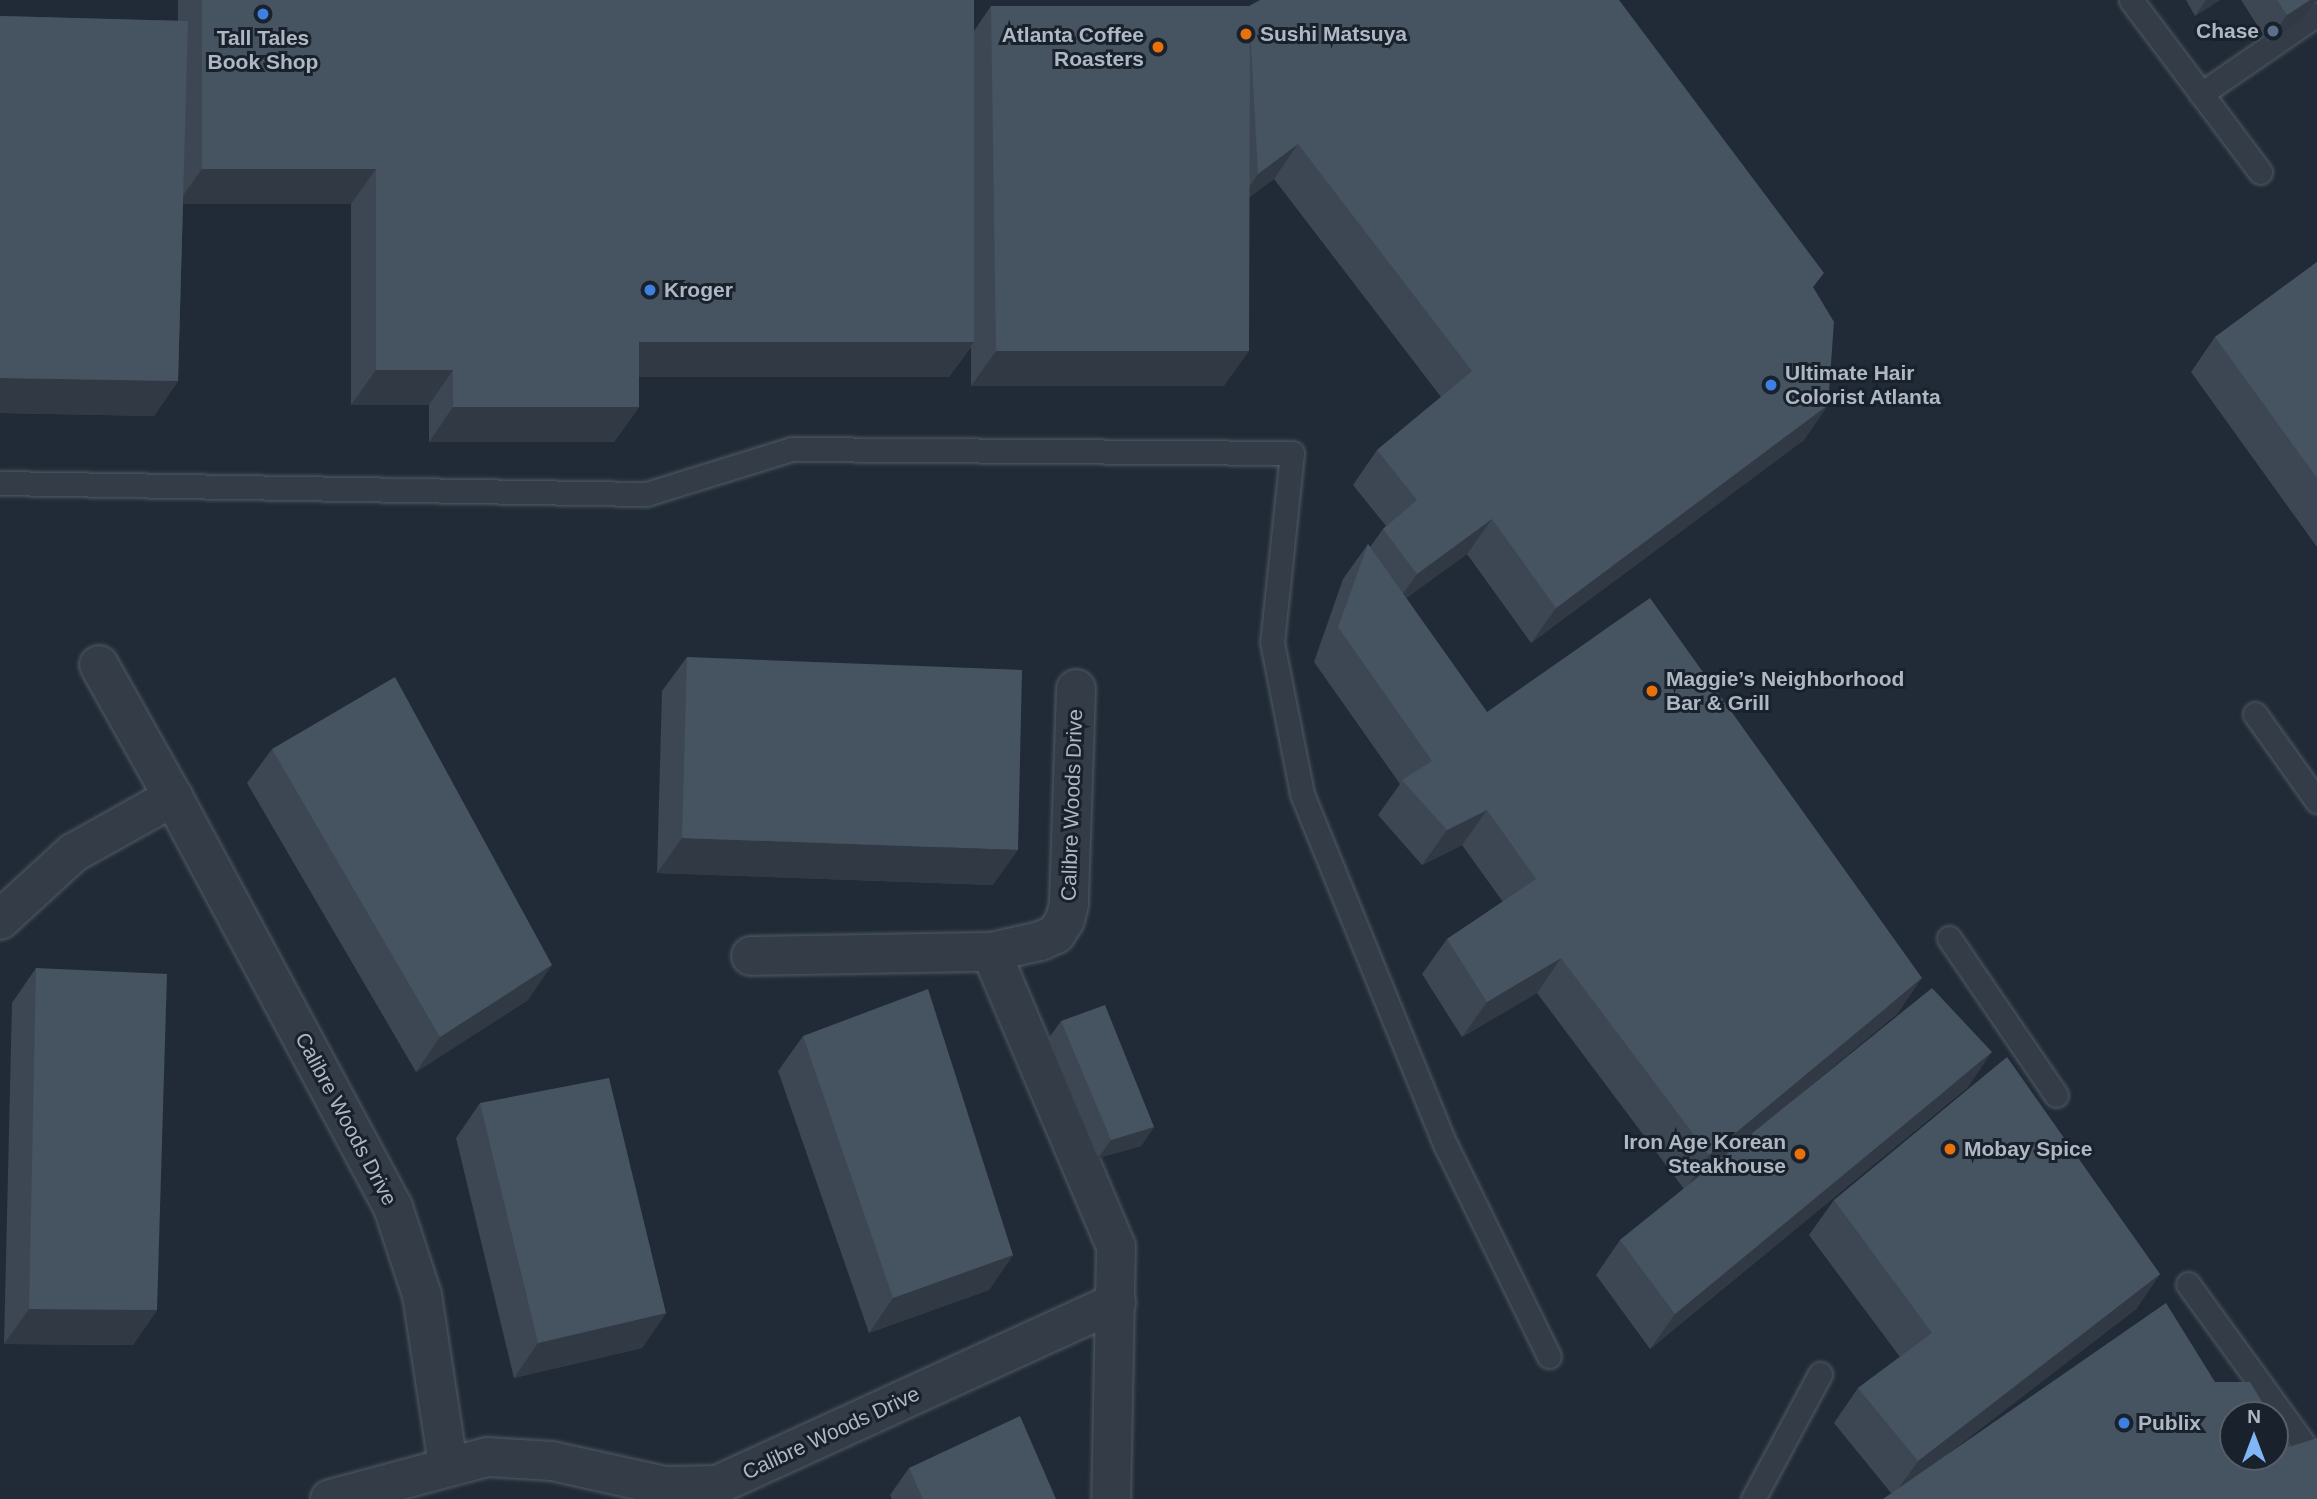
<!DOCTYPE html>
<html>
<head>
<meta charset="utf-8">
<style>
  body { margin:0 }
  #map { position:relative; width:2317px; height:1499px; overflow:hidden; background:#202b37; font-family:Arial,sans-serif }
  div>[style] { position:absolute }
  .roads { filter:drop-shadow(0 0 2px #515b65) drop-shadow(0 0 2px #515b65) }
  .lane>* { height:23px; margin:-11.5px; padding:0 11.5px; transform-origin:11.5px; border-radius:11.5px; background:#343d47 }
  .street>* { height:38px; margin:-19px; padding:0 19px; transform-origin:19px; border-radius:19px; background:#343d47 }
  .wall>* { inset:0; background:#3c4753 }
  .shaded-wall>* { inset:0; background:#313a44 }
  .building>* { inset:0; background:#465361 }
  .dots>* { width:19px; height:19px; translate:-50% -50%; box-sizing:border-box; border:4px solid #19222c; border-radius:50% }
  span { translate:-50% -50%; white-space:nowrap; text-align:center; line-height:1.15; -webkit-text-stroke:6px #19222c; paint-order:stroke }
  .poi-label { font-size:21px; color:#aeb8c4; font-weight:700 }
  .right { translate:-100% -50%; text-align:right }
  .left { translate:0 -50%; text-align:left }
  .street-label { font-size:21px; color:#aeb8c4 }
  .north { position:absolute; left:2219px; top:1401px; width:70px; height:70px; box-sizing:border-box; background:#19222c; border:2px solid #555e69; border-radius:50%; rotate:0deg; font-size:19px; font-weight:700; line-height:28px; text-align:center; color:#aeb8c4 }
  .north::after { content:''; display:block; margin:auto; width:24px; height:32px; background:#81b6f6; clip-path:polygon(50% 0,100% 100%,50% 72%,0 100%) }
</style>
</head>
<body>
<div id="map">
  <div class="roads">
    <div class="lane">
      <i style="left:2131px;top:0;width:215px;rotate:53.1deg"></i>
      <i style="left:2201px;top:94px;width:141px;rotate:-34.6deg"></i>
      <i style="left:0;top:483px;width:646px;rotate:0.98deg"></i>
      <i style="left:646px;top:494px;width:152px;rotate:-17.2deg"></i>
      <i style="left:791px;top:449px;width:501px;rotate:0.46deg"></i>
      <i style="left:1292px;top:453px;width:190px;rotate:96deg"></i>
      <i style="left:1272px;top:642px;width:155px;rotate:78.8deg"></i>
      <i style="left:1302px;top:794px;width:380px;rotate:67.8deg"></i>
      <i style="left:1446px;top:1146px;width:234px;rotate:63.9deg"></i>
      <i style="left:2255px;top:714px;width:107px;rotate:54.5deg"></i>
      <i style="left:1949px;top:938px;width:190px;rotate:55.7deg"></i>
      <i style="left:2188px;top:1284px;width:220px;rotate:54.1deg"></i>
      <i style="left:1753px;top:1499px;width:142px;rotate:-61.8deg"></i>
    </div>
    <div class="street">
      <i style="left:99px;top:665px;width:151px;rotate:60.7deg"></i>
      <i style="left:1076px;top:689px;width:215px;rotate:91.9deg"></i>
      <i style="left:1069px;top:904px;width:16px;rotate:104deg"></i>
      <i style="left:1065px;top:920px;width:17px;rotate:123deg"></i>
      <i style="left:1056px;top:934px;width:17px;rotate:156deg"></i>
      <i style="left:1040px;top:941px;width:50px;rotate:167.3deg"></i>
      <i style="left:991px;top:952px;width:320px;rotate:67deg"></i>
      <i style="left:1116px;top:1247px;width:252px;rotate:91.1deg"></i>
      <i style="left:0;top:920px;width:99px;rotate:-42.5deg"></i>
      <i style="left:73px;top:853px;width:115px;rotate:-29.2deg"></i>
      <i style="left:173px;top:797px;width:465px;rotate:61.8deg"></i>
      <i style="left:393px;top:1207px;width:93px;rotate:71.8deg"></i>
      <i style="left:422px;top:1295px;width:172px;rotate:81.3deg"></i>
      <i style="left:751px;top:956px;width:240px;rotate:-1deg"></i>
      <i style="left:330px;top:1499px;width:163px;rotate:-15deg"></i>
      <i style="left:487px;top:1457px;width:65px;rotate:3.5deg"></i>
      <i style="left:552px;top:1461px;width:116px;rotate:12.5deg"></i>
      <i style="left:665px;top:1486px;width:52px;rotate:-1.1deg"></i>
      <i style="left:717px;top:1485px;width:439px;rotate:-24.6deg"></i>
    </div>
  </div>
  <div class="wall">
    <i style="clip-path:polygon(178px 0,974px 0,974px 31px,991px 6px,1249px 6px,1813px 287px,1828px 405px,1804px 440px,1531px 643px,1467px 554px,1406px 598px,1487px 712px,1898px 1013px,1793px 1100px,1968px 1087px,1650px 1349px,1596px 1275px,1620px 1240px,1684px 1189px,1537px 993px,1462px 1037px,1422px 974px,1447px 939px,1503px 902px,1462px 845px,1422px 865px,1378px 815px,1400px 784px,1314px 662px,1343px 579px,1368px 544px,1370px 547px,1383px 529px,1386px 526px,1353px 485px,1377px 450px,1441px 397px,1274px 179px,1249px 197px,1224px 386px,971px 386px,971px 347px,949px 377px,639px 377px,639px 407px,614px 442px,429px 442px,429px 405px,351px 405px,351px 204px,183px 204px,178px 381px,154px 416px,0 413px,0 16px,178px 21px)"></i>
    <i style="clip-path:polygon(2186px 0,2220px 0,2195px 16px)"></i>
    <i style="clip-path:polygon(2241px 0,2316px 0,2302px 20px,2268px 42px)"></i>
    <i style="clip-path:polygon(2317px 262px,2317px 547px,2191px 372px,2215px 337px)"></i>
    <i style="clip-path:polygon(687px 657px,993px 885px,657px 873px,662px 691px)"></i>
    <i style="clip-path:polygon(272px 749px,528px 1000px,416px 1072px,247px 783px)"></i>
    <i style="clip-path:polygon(36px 968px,157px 1310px,133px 1345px,4px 1344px,12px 1003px)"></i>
    <i style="clip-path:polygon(1061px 1021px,1154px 1127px,1141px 1146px,1098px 1158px,1048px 1039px)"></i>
    <i style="clip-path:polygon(803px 1036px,1013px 1255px,989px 1290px,869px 1333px,778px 1071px)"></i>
    <i style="clip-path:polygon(480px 1103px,666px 1313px,642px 1348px,514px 1378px,456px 1138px)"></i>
    <i style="clip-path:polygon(1834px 1200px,2160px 1274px,2136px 1309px,1945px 1456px,2215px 1382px,2317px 1499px,1891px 1493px,1834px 1423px,1858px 1388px,1900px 1357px,1809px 1235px)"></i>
    <i style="clip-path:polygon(909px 1468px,1056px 1499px,892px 1499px,890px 1495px)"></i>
  </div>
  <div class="shaded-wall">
    <i style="clip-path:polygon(2206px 0,2220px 0,2195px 16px)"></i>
    <i style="clip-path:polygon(2310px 0,2316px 0,2302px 20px,2268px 42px,2287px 15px)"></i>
    <i style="clip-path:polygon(1298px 144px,1274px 179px,1234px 209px,1258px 174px)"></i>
    <i style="clip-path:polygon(202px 169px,376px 169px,351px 204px,177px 204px)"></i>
    <i style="clip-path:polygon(639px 342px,974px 342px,949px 377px,614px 377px)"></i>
    <i style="clip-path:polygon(996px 351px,1249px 351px,1224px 386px,971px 386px)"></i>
    <i style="clip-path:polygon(376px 370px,453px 370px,429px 405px,351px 405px)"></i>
    <i style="clip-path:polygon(0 378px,178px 381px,154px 416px,0 413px)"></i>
    <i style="clip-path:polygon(1828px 405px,1804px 440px,1531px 643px,1556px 608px)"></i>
    <i style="clip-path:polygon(453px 407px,639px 407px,614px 442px,429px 442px)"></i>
    <i style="clip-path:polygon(1492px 519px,1467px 554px,1393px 608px,1417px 574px)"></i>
    <i style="clip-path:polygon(1487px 810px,1462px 845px,1422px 865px,1447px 830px)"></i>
    <i style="clip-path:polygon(682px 838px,1018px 850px,993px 885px,657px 873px)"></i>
    <i style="clip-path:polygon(1561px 958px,1537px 993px,1462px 1037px,1487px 1002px)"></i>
    <i style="clip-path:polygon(552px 965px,528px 1000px,416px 1072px,440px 1037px)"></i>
    <i style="clip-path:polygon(1922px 978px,1898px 1013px,1685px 1190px,1709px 1155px)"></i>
    <i style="clip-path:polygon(1992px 1052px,1968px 1087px,1650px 1349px,1675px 1314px)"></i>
    <i style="clip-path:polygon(1154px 1127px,1141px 1146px,1098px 1158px,1111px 1140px)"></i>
    <i style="clip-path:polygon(1013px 1255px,989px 1290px,869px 1333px,893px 1298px)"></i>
    <i style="clip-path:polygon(2160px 1274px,2136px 1309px,1893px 1496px,1918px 1461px)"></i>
    <i style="clip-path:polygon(29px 1309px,157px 1310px,133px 1345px,4px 1344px)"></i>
    <i style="clip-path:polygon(666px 1313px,642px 1348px,514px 1378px,538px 1343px)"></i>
  </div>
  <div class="building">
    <i style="clip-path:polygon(202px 0,974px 0,974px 342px,639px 342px,639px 407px,453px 407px,453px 370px,376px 370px,376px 169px,202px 169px)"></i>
    <i style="clip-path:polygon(1260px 0,1619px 0,1824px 273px,1813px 287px,1834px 322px,1828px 405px,1556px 608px,1492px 519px,1417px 574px,1383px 529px,1417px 500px,1377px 450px,1472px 371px,1298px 144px,1258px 174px,1250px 27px,1249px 351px,996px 351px,991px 6px,1249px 6px)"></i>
    <i style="clip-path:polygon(2277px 0,2310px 0,2287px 15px)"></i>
    <i style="clip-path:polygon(0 16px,188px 21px,178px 381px,0 378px)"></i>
    <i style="clip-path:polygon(2317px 262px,2317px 478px,2215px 337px)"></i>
    <i style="clip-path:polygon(1368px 544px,1487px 712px,1650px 598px,1922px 978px,1709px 1155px,1561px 958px,1487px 1002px,1447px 939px,1536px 879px,1487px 810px,1447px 830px,1402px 780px,1432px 761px,1338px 627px)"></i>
    <i style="clip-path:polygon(687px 657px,1022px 670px,1018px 850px,682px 838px)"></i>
    <i style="clip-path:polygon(395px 677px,552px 965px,440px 1037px,272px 749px)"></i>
    <i style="clip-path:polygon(36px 968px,167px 974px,157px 1310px,29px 1309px)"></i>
    <i style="clip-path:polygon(1932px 988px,1992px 1052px,1675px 1314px,1620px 1240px)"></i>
    <i style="clip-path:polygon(928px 989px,1013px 1255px,893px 1298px,803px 1036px)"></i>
    <i style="clip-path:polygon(1105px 1005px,1154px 1127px,1111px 1140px,1061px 1021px)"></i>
    <i style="clip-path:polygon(2007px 1057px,2160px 1274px,1918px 1461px,1858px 1388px,1932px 1333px,1834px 1200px)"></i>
    <i style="clip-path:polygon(609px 1078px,666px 1313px,538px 1343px,480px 1103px)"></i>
    <i style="clip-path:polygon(2166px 1303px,2215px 1382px,2250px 1382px,2270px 1415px,2233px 1415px,2233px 1457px,2275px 1457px,2275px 1423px,2289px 1447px,2317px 1438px,2317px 1499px,1883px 1499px)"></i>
    <i style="clip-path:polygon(1020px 1416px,1056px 1499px,923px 1499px,909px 1468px)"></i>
  </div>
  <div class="dots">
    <i style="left:263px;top:14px;background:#3f7fe0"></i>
    <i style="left:2273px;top:31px;background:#5c6f8a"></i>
    <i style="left:1246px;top:34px;background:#e8710a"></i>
    <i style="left:1158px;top:47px;background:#e8710a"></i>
    <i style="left:650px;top:290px;background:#3f7fe0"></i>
    <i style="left:1771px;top:385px;background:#3f7fe0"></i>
    <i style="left:1652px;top:691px;background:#e8710a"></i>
    <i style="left:1950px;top:1149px;background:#e8710a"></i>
    <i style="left:1800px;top:1154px;background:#e8710a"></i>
    <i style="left:2124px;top:1423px;background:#3f7fe0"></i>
  </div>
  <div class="poi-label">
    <span class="right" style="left:2259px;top:31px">Chase</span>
    <span class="left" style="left:1260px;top:34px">Sushi Matsuya</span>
    <span class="right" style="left:1144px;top:47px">Atlanta Coffee<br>Roasters</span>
    <span style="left:263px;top:50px">Tall Tales<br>Book Shop</span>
    <span class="left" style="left:664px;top:290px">Kroger</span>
    <span class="left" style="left:1785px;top:385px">Ultimate Hair<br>Colorist Atlanta</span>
    <span class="left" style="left:1666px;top:691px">Maggie’s Neighborhood<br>Bar &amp; Grill</span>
    <span class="right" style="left:1786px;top:1154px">Iron Age Korean<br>Steakhouse</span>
    <span class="left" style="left:1964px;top:1149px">Mobay Spice</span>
    <span class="left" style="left:2138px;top:1423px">Publix</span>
  </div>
  <div class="street-label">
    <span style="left:1072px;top:805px;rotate:-88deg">Calibre Woods Drive</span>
    <span style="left:346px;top:1119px;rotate:62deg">Calibre Woods Drive</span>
    <span style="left:831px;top:1433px;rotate:-25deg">Calibre Woods Drive</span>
  </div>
  <div class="north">N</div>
</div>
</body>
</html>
